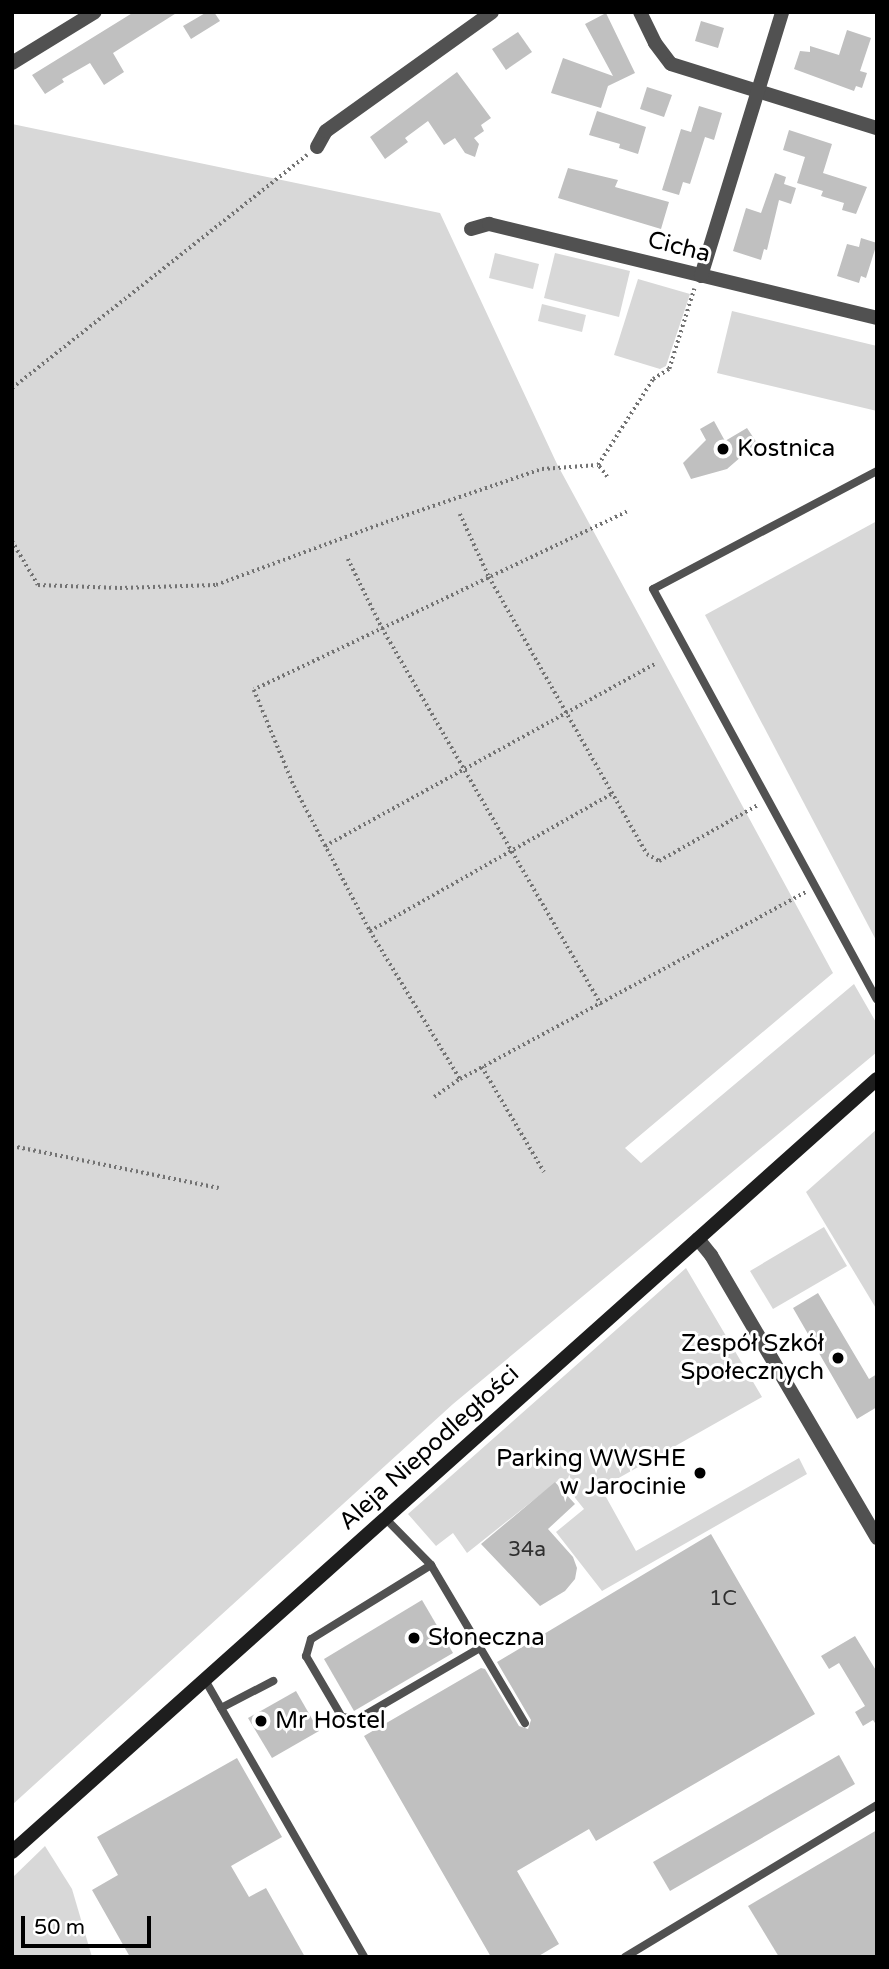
<!DOCTYPE html>
<html>
<head>
<meta charset="utf-8">
<style>
  body { margin:0 }
  #map { position:relative; width:889px; height:1969px; overflow:hidden; background:#fff; font-family:"Varela Round",sans-serif }
  div>[style] { position:absolute }
  .green>* { inset:0; background:#d8d8d8 }
  .building>* { inset:0; background:#c0c0c0 }
  .path>* { height:3.5px; margin-top:-1.75px; transform-origin:0; background:repeating-linear-gradient(90deg,#737373 0 2px,transparent 0 5.5px) }
  .service>* { height:8px; margin:-4px; padding:0 4px; transform-origin:4px; border-radius:4px; background:#515151 }
  .minor>* { height:14px; margin:-7px; padding:0 7px; transform-origin:7px; border-radius:7px; background:#515151 }
  .secondary>* { height:14px; margin:-7px; padding:0 7px; transform-origin:7px; border-radius:7px; background:#1e1e1e }
  .dots>* { width:19px; height:19px; translate:-50% -50%; box-sizing:border-box; border:4px solid #fff; border-radius:50% }
  span { translate:-50% -50%; white-space:nowrap; text-align:center; line-height:1.15; -webkit-text-stroke:6px #fff; paint-order:stroke }
  .number-label { font-size:21px; color:#303030 }
  .number-label span { -webkit-text-stroke-width:0 }
  .street-label { font-size:24px; color:#000 }
  .poi-label { font-size:24px; color:#000 }
  .left { translate:0 -50%; text-align:left }
  .right { translate:-100% -50%; text-align:right }
  .frame { position:absolute; inset:0; border:14px solid #000; pointer-events:none }
  .scale { position:absolute; left:21px; top:1916px; width:130px; height:32px; box-sizing:border-box; border:4px solid #000; border-top:0; padding-left:9px; font-size:21px; line-height:24px; white-space:nowrap; color:#000; -webkit-text-stroke:5px #fff; paint-order:stroke }
</style>
</head>
<body>
<div id="map">
  <div class="green">
    <i style="clip-path:polygon(12px 124px,440px 213px,557px 464px,833px 973px,625px 1148px,641px 1163px,854px 984px,877px 1024px,877px 1052px,453px 1404px,12px 1805px)"></i>
    <i style="clip-path:polygon(495px 253px,539px 264px,533px 289px,489px 278px)"></i>
    <i style="clip-path:polygon(555px 253px,630px 271px,619px 317px,544px 298px)"></i>
    <i style="clip-path:polygon(638px 279px,690px 294px,666px 366px,660px 369px,614px 355px)"></i>
    <i style="clip-path:polygon(542px 304px,586px 315px,582px 332px,538px 321px)"></i>
    <i style="clip-path:polygon(732px 311px,877px 346px,877px 411px,717px 373px)"></i>
    <i style="clip-path:polygon(877px 521px,877px 942px,705px 615px)"></i>
    <i style="clip-path:polygon(877px 1129px,877px 1310px,806px 1192px)"></i>
    <i style="clip-path:polygon(824px 1227px,847px 1266px,773px 1309px,750px 1271px)"></i>
    <i style="clip-path:polygon(686px 1268px,762px 1397px,601px 1488px,636px 1551px,799px 1458px,807px 1474px,602px 1591px,556px 1532px,584px 1509px,560px 1479px,467px 1553px,453px 1533px,436px 1546px,408px 1514px)"></i>
    <i style="clip-path:polygon(45px 1846px,72px 1889px,92px 1957px,12px 1957px,12px 1878px)"></i>
  </div>
  <div class="building">
    <i style="clip-path:polygon(134px 12px,178px 12px,113px 53px,124px 72px,104px 85px,90px 63px,62px 79px,64px 82px,45px 94px,32px 75px)"></i>
    <i style="clip-path:polygon(207px 12px,214px 12px,220px 21px,191px 39px,183px 26px)"></i>
    <i style="clip-path:polygon(606px 13px,635px 73px,608px 86px,601px 108px,551px 93px,563px 58px,613px 76px,585px 24px)"></i>
    <i style="clip-path:polygon(701px 21px,724px 28px,718px 48px,695px 41px)"></i>
    <i style="clip-path:polygon(847px 30px,871px 38px,860px 71px,867px 73px,862px 88px,856px 86px,854px 91px,794px 69px,800px 51px,810px 52px,810px 46px,839px 55px)"></i>
    <i style="clip-path:polygon(518px 32px,532px 52px,506px 70px,492px 49px)"></i>
    <i style="clip-path:polygon(457px 72px,491px 118px,481px 125px,484px 131px,474px 138px,479px 144px,475px 157px,465px 153px,455px 138px,444px 145px,428px 121px,405px 138px,408px 142px,385px 159px,370px 137px)"></i>
    <i style="clip-path:polygon(647px 87px,672px 95px,664px 117px,640px 109px)"></i>
    <i style="clip-path:polygon(699px 106px,722px 113px,714px 140px,705px 137px,690px 184px,683px 182px,679px 195px,662px 190px,681px 129px,691px 132px)"></i>
    <i style="clip-path:polygon(597px 111px,646px 127px,638px 154px,619px 148px,620px 144px,589px 135px)"></i>
    <i style="clip-path:polygon(789px 130px,832px 144px,823px 173px,867px 187px,856px 214px,842px 210px,844px 203px,821px 196px,823px 191px,797px 183px,805px 157px,783px 150px)"></i>
    <i style="clip-path:polygon(568px 168px,618px 180px,615px 187px,669px 202px,661px 229px,558px 198px)"></i>
    <i style="clip-path:polygon(775px 173px,786px 177px,784px 184px,796px 188px,791px 204px,779px 200px,767px 250px,764px 249px,761px 260px,733px 251px,746px 208px,761px 213px)"></i>
    <i style="clip-path:polygon(861px 238px,877px 243px,866px 278px,861px 276px,859px 283px,837px 276px,847px 244px,859px 247px)"></i>
    <i style="clip-path:polygon(714px 421px,725px 441px,747px 428px,757px 443px,727px 469px,691px 479px,683px 463px,706px 440px,700px 429px)"></i>
    <i style="clip-path:polygon(818px 1293px,869px 1379px,877px 1374px,877px 1407px,857px 1419px,793px 1308px)"></i>
    <i style="clip-path:polygon(555px 1482px,575px 1504px,548px 1529px,573px 1557px,577px 1568px,575px 1579px,565px 1591px,540px 1606px,481px 1544px)"></i>
    <i style="clip-path:polygon(711px 1534px,815px 1714px,596px 1841px,589px 1829px,517px 1871px,559px 1944px,537px 1957px,491px 1957px,364px 1736px,481px 1668px,485px 1669px,519px 1726px,528px 1729px,531px 1720px,497px 1662px)"></i>
    <i style="clip-path:polygon(422px 1600px,453px 1653px,354px 1711px,324px 1659px)"></i>
    <i style="clip-path:polygon(855px 1636px,877px 1672px,877px 1726px,873px 1720px,863px 1726px,855px 1712px,865px 1706px,839px 1663px,829px 1669px,821px 1656px)"></i>
    <i style="clip-path:polygon(296px 1691px,319px 1731px,272px 1758px,248px 1718px)"></i>
    <i style="clip-path:polygon(839px 1755px,855px 1784px,670px 1891px,653px 1862px)"></i>
    <i style="clip-path:polygon(237px 1758px,282px 1837px,231px 1866px,249px 1897px,266px 1888px,305px 1957px,130px 1957px,92px 1890px,118px 1875px,97px 1837px)"></i>
    <i style="clip-path:polygon(877px 1830px,877px 1957px,779px 1957px,748px 1906px)"></i>
  </div>
  <div class="path">
    <i style="left:12px;top:388px;width:376px;rotate:-38.3deg"></i>
    <i style="left:607px;top:477px;width:15px;rotate:-127deg"></i>
    <i style="left:598px;top:465px;width:102px;rotate:-57.4deg"></i>
    <i style="left:653px;top:379px;width:19px;rotate:-32deg"></i>
    <i style="left:669px;top:369px;width:84px;rotate:-72.6deg"></i>
    <i style="left:627px;top:512px;width:413px;rotate:154.5deg"></i>
    <i style="left:254px;top:690px;width:104px;rotate:67.4deg"></i>
    <i style="left:294px;top:786px;width:164px;rotate:62.3deg"></i>
    <i style="left:370px;top:931px;width:173px;rotate:58.7deg"></i>
    <i style="left:460px;top:1079px;width:393px;rotate:-28.4deg"></i>
    <i style="left:460px;top:514px;width:69px;rotate:65.3deg"></i>
    <i style="left:489px;top:577px;width:319px;rotate:60.3deg"></i>
    <i style="left:647px;top:854px;width:14px;rotate:30deg"></i>
    <i style="left:659px;top:861px;width:114px;rotate:-29.5deg"></i>
    <i style="left:12px;top:541px;width:51px;rotate:59.4deg"></i>
    <i style="left:38px;top:585px;width:82px;rotate:2.1deg"></i>
    <i style="left:120px;top:588px;width:96px;rotate:-1.8deg"></i>
    <i style="left:216px;top:585px;width:181px;rotate:-20.3deg"></i>
    <i style="left:386px;top:522px;width:165px;rotate:-18.8deg"></i>
    <i style="left:542px;top:469px;width:56px;rotate:-4.1deg"></i>
    <i style="left:348px;top:559px;width:77px;rotate:63.8deg"></i>
    <i style="left:382px;top:628px;width:436px;rotate:59.8deg"></i>
    <i style="left:325px;top:846px;width:378px;rotate:-28.9deg"></i>
    <i style="left:370px;top:931px;width:277px;rotate:-29.6deg"></i>
    <i style="left:482px;top:1067px;width:122px;rotate:59.4deg"></i>
    <i style="left:434px;top:1097px;width:32px;rotate:-35deg"></i>
    <i style="left:12px;top:1146px;width:211px;rotate:11.5deg"></i>
  </div>
  <div class="service">
    <i style="left:877px;top:471px;width:253px;rotate:152.2deg"></i>
    <i style="left:653px;top:589px;width:467px;rotate:61.4deg"></i>
    <i style="left:385px;top:1518px;width:66px;rotate:45.6deg"></i>
    <i style="left:431px;top:1565px;width:184px;rotate:59.3deg"></i>
    <i style="left:431px;top:1565px;width:141px;rotate:148.3deg"></i>
    <i style="left:311px;top:1639px;width:18px;rotate:106deg"></i>
    <i style="left:306px;top:1656px;width:71px;rotate:59.5deg"></i>
    <i style="left:342px;top:1717px;width:16px;rotate:7deg"></i>
    <i style="left:358px;top:1719px;width:141px;rotate:-30.2deg"></i>
    <i style="left:205px;top:1680px;width:319px;rotate:60.1deg"></i>
    <i style="left:221px;top:1708px;width:59px;rotate:-27.4deg"></i>
    <i style="left:625px;top:1957px;width:294px;rotate:-31.1deg"></i>
  </div>
  <div class="minor">
    <i style="left:640px;top:12px;width:34px;rotate:64deg"></i>
    <i style="left:655px;top:43px;width:26px;rotate:53deg"></i>
    <i style="left:671px;top:64px;width:216px;rotate:17.3deg"></i>
    <i style="left:12px;top:63px;width:97px;rotate:-31.6deg"></i>
    <i style="left:317px;top:147px;width:18px;rotate:-61deg"></i>
    <i style="left:326px;top:131px;width:204px;rotate:-35.6deg"></i>
    <i style="left:471px;top:229px;width:19px;rotate:-16deg"></i>
    <i style="left:489px;top:224px;width:399px;rotate:13.6deg"></i>
    <i style="left:701px;top:276px;width:276px;rotate:-72.9deg"></i>
    <i style="left:698px;top:1239px;width:21px;rotate:51deg"></i>
    <i style="left:711px;top:1255px;width:328px;rotate:59.6deg"></i>
  </div>
  <div class="secondary">
    <i style="left:12px;top:1852px;width:1160px;rotate:-41.79deg"></i>
  </div>
  <div class="dots">
    <i style="left:723px;top:449px;background:#000"></i>
    <i style="left:838px;top:1358px;background:#000"></i>
    <i style="left:700px;top:1473px;background:#000"></i>
    <i style="left:414px;top:1638px;background:#000"></i>
    <i style="left:261px;top:1721px;background:#000"></i>
  </div>
  <div class="number-label">
    <span style="left:527px;top:1550px">34a</span>
    <span style="left:723px;top:1599px">1C</span>
  </div>
  <div class="street-label">
    <span style="left:679px;top:247px;rotate:14deg">Cicha</span>
    <span style="left:429px;top:1448px;rotate:-42deg">Aleja Niepodległości</span>
  </div>
  <div class="poi-label">
    <span class="left" style="left:737px;top:449px">Kostnica</span>
    <span class="right" style="left:824px;top:1358px">Zespół Szkół<br>Społecznych</span>
    <span class="right" style="left:686px;top:1473px">Parking WWSHE<br>w Jarocinie</span>
    <span class="left" style="left:428px;top:1638px">Słoneczna</span>
    <span class="left" style="left:275px;top:1721px">Mr Hostel</span>
  </div>
  <div class="frame"></div>
  <div class="scale">50 m</div>
</div>
</body>
</html>
